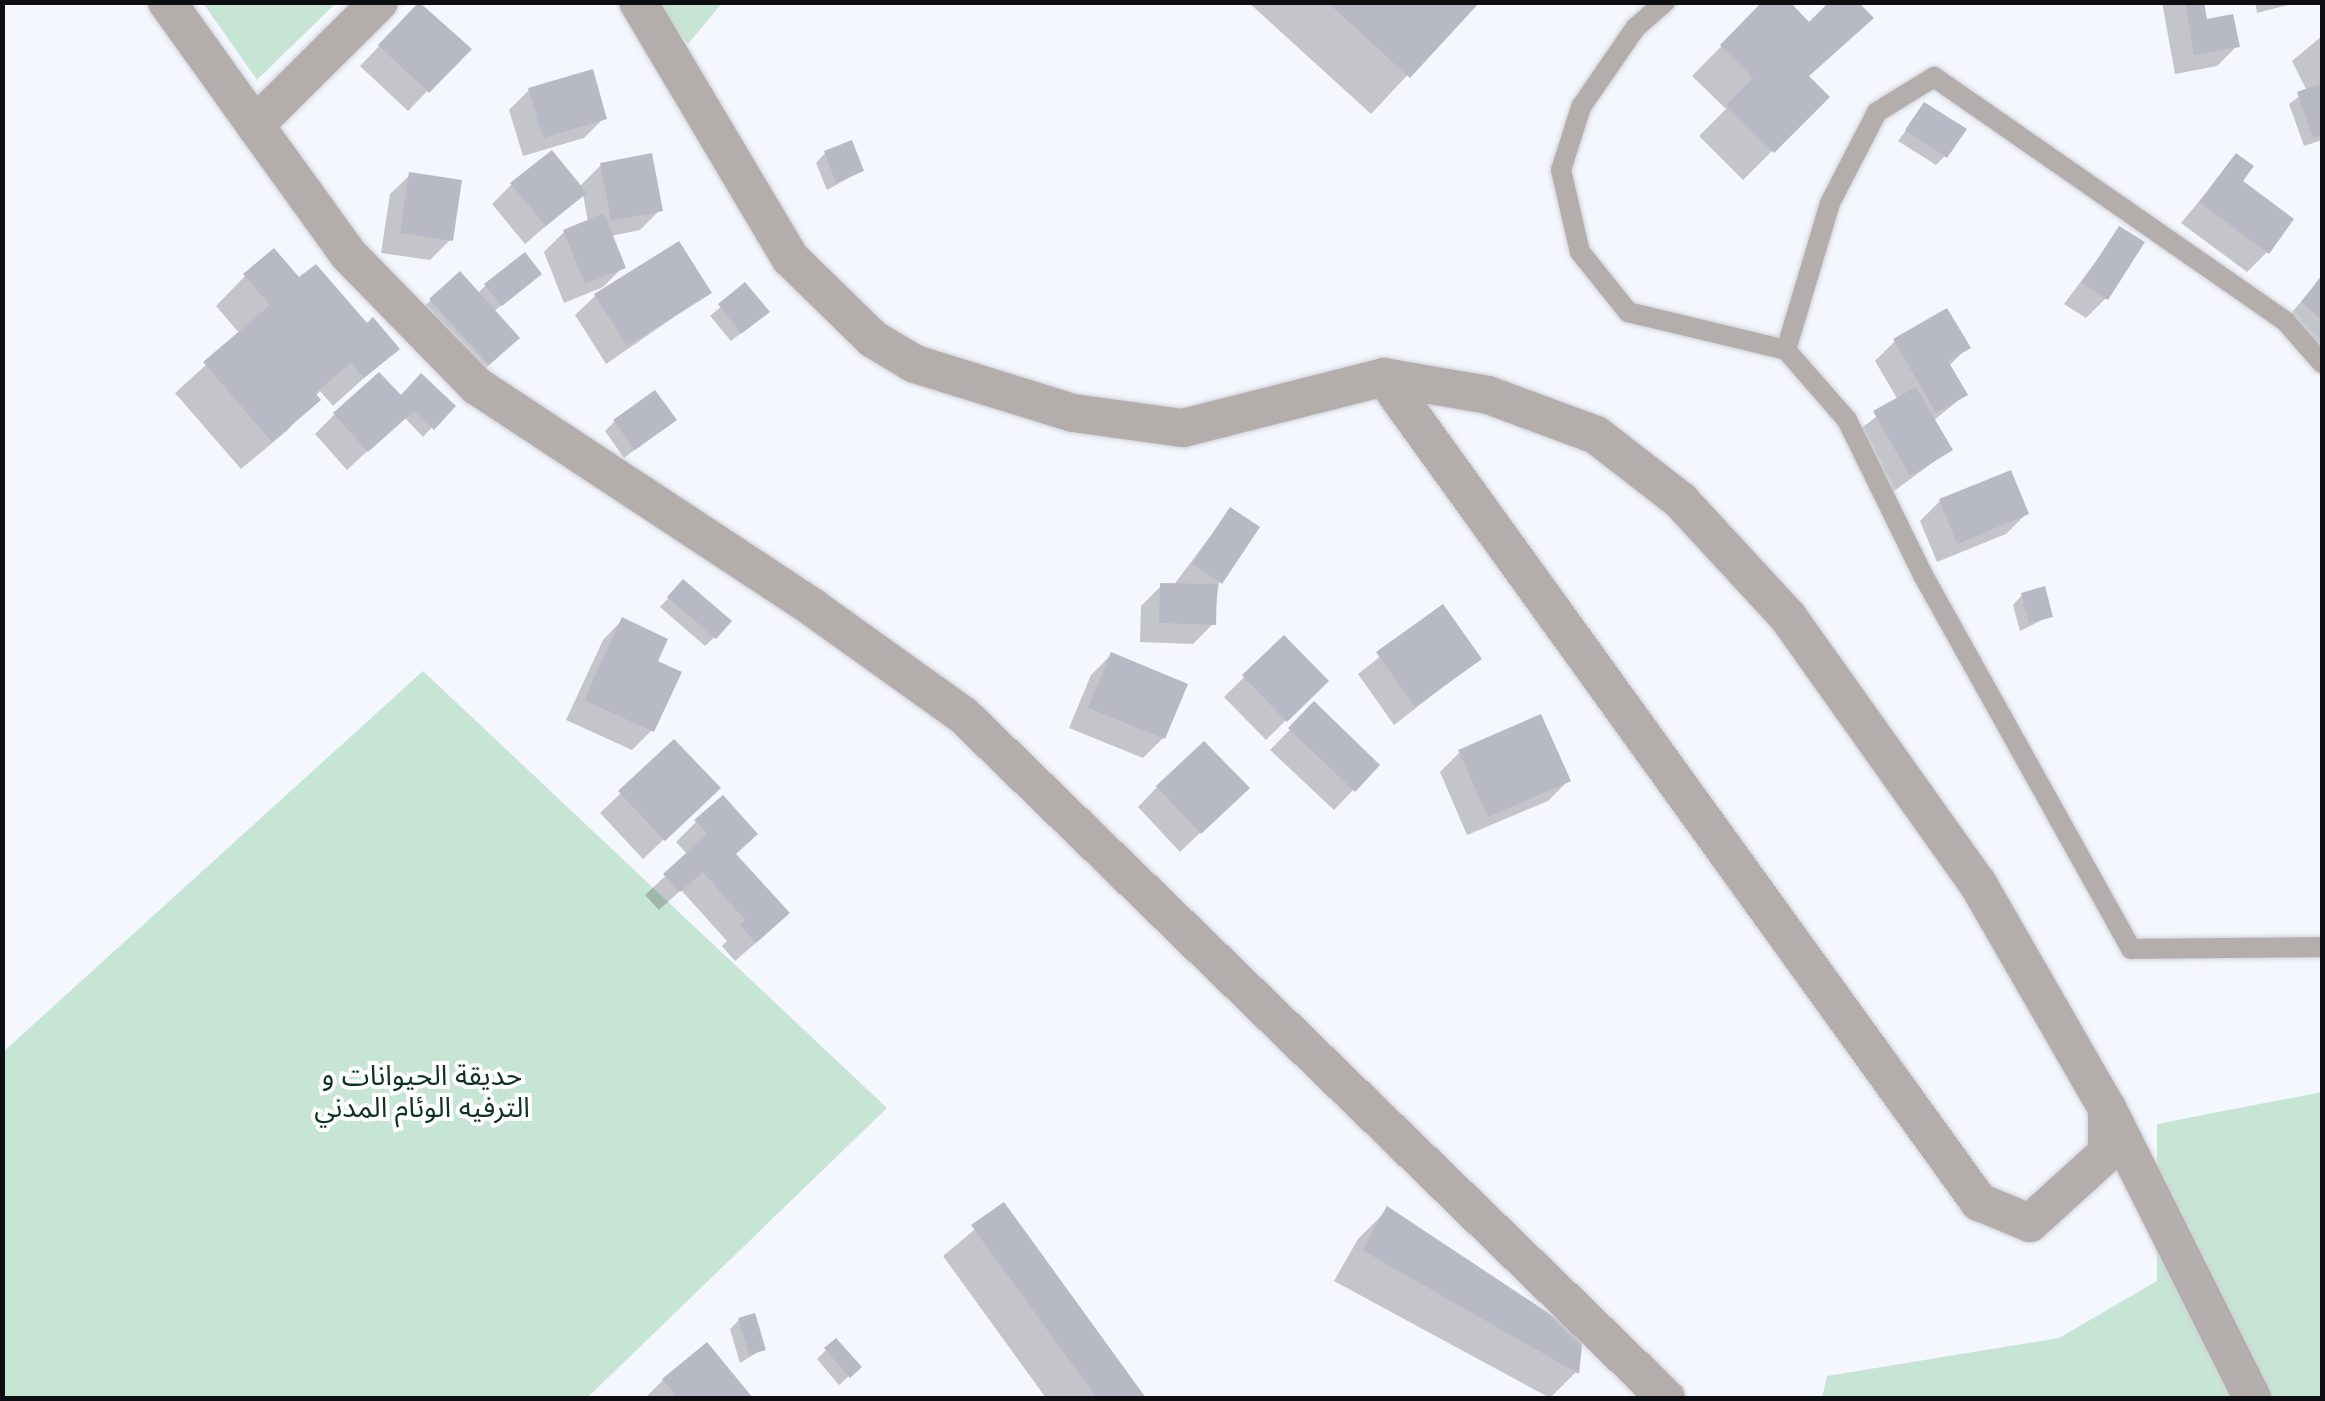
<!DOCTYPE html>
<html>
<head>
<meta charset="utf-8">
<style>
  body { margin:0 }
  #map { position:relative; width:2325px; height:1401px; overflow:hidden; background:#f5f7fe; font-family:Poppins,"Noto Sans Arabic",sans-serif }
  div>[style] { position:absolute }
  .green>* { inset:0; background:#c7e5d5 }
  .shadow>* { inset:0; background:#0003 }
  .building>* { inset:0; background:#b7bac5 }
  .roads { filter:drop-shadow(0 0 2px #d0d2d8) drop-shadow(0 0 2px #d0d2d8) }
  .lane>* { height:20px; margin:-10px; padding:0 10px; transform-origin:10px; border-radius:10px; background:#b3aeab }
  .street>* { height:38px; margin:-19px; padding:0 19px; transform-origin:19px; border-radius:19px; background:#b3aeab }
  span { translate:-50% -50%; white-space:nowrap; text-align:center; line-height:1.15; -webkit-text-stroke:8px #fff; paint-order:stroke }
  .park-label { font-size:28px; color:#0d3222 }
  .frame { position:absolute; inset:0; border:5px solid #0d0e12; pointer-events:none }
</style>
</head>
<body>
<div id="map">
  <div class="green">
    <i style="clip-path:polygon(203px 3px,336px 3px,257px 80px)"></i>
    <i style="clip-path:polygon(657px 3px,722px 3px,688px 44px)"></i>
    <i style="clip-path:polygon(423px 671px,887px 1108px,587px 1398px,3px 1398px,3px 1052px)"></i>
    <i style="clip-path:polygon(2322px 1092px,2322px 1398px,1822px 1398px,1827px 1376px,2059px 1338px,2157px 1281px,2157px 1124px)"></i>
  </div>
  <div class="shadow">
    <i style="clip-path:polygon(1248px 2px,1476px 2px,1371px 114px)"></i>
    <i style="clip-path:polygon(1765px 2px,1807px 78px,1826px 97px,1743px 180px,1699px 136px,1726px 109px,1692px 76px)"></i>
    <i style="clip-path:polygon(2162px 2px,2202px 2px,2205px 22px,2237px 46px,2217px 66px,2175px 74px)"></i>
    <i style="clip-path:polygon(2255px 2px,2299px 2px,2257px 13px)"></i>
    <i style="clip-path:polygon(420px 4px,468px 49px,408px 111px,360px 66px)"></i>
    <i style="clip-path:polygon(2322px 36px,2322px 140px,2304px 146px,2289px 104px,2307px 91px,2292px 61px)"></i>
    <i style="clip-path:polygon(529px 90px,604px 118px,584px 138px,523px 156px,509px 110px)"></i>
    <i style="clip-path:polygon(1925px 105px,1945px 156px,1936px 165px,1898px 141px)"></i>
    <i style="clip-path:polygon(825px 153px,861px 171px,827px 190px,816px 163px)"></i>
    <i style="clip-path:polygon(2236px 157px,2267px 252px,2247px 272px,2181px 223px)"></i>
    <i style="clip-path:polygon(601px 165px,660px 210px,640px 230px,611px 236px,623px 267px,603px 287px,564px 303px,544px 252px,564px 232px,588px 222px,583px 194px,525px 244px,492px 204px,512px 184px,579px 187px)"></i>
    <i style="clip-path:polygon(410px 175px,450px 240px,430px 260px,381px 253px,390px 194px)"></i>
    <i style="clip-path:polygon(2120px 229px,2106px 298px,2086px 318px,2064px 304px)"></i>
    <i style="clip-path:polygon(245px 276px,299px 281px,396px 349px,333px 406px,320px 391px,288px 430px,241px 469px,175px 393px,240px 334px,216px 306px)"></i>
    <i style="clip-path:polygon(2322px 277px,2322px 355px,2283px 323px)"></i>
    <i style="clip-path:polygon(530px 283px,493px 312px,497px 358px,468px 383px,411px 320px,431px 300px,477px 294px,486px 285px)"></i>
    <i style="clip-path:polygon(745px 286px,757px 321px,731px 341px,710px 316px)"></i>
    <i style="clip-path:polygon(709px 293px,606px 364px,575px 315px,595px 296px)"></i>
    <i style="clip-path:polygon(1895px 341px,1967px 348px,1948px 367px,1965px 395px,1933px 421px,1950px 450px,1890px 494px,1855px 433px,1898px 400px,1875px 361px)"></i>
    <i style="clip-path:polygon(400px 398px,452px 406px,423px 437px,404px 417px,347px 470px,315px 434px,335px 414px)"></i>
    <i style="clip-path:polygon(674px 420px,624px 458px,605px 431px,614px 422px)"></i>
    <i style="clip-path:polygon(1940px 501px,2026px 514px,2006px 534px,1937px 562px,1920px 521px)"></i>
    <i style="clip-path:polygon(1230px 510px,1213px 624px,1193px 644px,1140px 642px,1141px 606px,1161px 586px,1173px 586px)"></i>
    <i style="clip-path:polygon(683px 582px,715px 637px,705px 646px,660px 607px)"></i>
    <i style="clip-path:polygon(2022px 595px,2050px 616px,2020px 631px,2013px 605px)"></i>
    <i style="clip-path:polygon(1442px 608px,1479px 659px,1394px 725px,1358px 674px)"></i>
    <i style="clip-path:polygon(622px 620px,654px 662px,652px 730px,632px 750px,566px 720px,603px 640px)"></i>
    <i style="clip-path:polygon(1284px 638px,1326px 681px,1266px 740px,1224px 697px)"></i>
    <i style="clip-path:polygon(1111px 655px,1163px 738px,1143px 758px,1069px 728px,1091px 675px)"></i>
    <i style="clip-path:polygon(1314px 705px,1377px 765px,1334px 810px,1270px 750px)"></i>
    <i style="clip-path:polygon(674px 743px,697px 808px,643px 859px,600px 813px)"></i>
    <i style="clip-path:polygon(1460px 752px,1568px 781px,1548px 801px,1467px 835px,1440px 772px)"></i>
    <i style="clip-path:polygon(1157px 787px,1226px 808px,1180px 852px,1138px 807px)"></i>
    <i style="clip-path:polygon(696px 822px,734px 855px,767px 933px,735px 961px,722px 946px,727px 941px,681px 890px,659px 910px,645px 895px,688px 855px,676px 842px)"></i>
    <i style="clip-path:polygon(1004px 1205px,1143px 1398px,1046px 1398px,943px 1256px)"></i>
    <i style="clip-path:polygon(1388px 1209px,1576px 1372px,1550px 1398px,1334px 1281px,1358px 1239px)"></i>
    <i style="clip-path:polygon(739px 1320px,763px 1349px,740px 1363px,730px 1329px)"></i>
    <i style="clip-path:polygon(707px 1346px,750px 1398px,645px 1398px,663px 1380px)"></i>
    <i style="clip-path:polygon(826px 1350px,859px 1367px,839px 1385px,817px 1359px)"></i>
  </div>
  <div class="building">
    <i style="clip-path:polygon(419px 2px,472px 49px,429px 93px,378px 45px)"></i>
    <i style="clip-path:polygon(1327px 2px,1480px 2px,1410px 78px)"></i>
    <i style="clip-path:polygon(1762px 2px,1790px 2px,1809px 22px,1829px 2px,1858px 2px,1874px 18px,1809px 76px,1830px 97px,1774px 153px,1726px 105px,1753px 78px,1720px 45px)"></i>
    <i style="clip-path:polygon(2185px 2px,2204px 2px,2207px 19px,2233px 14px,2240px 47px,2194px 55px)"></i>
    <i style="clip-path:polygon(593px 69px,607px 119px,543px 138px,528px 88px)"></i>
    <i style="clip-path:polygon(2322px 83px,2322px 135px,2313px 138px,2297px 92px)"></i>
    <i style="clip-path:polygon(1924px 102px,1967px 129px,1947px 158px,1905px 130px)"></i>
    <i style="clip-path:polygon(852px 140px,864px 171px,836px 183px,824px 151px)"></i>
    <i style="clip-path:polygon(552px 150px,587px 193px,546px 226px,510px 183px)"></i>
    <i style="clip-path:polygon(652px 153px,663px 211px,611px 221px,600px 163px)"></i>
    <i style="clip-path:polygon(2236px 153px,2254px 166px,2243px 181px,2294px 219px,2269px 254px,2199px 202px)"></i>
    <i style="clip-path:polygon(409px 172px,462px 180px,453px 241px,400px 233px)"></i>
    <i style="clip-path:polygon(604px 213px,626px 268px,585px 284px,563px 230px)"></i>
    <i style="clip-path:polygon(2119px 226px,2145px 242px,2108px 300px,2082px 283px)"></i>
    <i style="clip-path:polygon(679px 241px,712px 293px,627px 346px,594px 294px)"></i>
    <i style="clip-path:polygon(274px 248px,299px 277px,316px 264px,367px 323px,373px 317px,400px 349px,364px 378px,351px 363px,315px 393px,321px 400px,272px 442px,203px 362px,270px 305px,243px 274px)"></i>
    <i style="clip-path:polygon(525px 252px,542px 274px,502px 306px,484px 284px)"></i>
    <i style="clip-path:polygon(460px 271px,520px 338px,489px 365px,429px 299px)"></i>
    <i style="clip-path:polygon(2322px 275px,2322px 320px,2301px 302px)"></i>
    <i style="clip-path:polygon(745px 282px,770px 312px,741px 334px,718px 304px)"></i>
    <i style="clip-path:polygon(1947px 308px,1971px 348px,1948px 361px,1968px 395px,1936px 413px,1893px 339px)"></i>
    <i style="clip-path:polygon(379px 372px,401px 395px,421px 373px,456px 406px,434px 430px,414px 411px,368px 452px,333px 413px)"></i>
    <i style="clip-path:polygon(1916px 387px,1953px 450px,1910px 476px,1873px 411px)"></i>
    <i style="clip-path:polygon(655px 390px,677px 420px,635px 450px,613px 420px)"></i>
    <i style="clip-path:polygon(2011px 470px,2029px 514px,1957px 544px,1939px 499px)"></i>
    <i style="clip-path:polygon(1230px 507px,1260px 527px,1222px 584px,1192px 564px)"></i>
    <i style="clip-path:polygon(683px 579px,732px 621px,716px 639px,667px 597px)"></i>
    <i style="clip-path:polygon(1160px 583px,1217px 584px,1216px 625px,1159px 623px)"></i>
    <i style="clip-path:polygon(2045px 586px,2053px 617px,2029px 623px,2021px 593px)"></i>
    <i style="clip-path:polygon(1443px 604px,1482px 659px,1415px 707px,1376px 652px)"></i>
    <i style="clip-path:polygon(622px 617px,668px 639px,658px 661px,682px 672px,654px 732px,584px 700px)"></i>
    <i style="clip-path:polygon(1284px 635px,1329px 681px,1287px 722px,1242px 675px)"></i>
    <i style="clip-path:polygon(1111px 652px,1188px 684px,1165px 739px,1088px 708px)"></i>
    <i style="clip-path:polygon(1314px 701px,1380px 765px,1355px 792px,1288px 728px)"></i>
    <i style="clip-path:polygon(1541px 714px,1571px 781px,1488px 817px,1458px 750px)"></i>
    <i style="clip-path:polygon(674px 739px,721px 788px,665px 841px,618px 791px)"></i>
    <i style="clip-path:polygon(1204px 741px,1250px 788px,1201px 834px,1156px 786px)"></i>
    <i style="clip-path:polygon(723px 795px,758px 834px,736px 854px,790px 913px,756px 943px,740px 925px,745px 920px,703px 872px,680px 892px,663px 874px,707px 834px,694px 820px)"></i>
    <i style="clip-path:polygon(1004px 1202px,1146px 1398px,1097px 1398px,971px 1225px)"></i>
    <i style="clip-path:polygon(1387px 1206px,1583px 1336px,1579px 1374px,1362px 1250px)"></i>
    <i style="clip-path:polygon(755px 1313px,766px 1350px,749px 1355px,738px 1318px)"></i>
    <i style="clip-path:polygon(836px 1338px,862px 1367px,850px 1378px,824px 1348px)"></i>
    <i style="clip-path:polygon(707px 1342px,753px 1398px,678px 1398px,662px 1379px)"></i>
  </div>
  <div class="roads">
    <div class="lane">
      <i style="left:1665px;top:2px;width:38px;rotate:139deg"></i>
      <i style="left:1636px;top:27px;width:97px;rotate:124.5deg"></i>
      <i style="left:1581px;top:107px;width:66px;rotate:107.6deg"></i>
      <i style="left:1561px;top:170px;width:84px;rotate:77deg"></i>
      <i style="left:1580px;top:252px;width:77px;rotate:51.3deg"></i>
      <i style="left:1628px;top:312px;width:163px;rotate:13.5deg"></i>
      <i style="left:1786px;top:350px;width:93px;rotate:48.9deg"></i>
      <i style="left:1847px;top:420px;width:173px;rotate:63.9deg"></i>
      <i style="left:1923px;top:575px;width:428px;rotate:60.9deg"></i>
      <i style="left:2131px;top:949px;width:191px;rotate:-0.6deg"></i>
      <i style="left:1786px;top:350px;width:153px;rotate:-73.3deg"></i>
      <i style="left:1830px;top:203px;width:102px;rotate:-62.7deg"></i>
      <i style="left:1877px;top:112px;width:67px;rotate:-31.6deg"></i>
      <i style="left:1934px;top:77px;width:429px;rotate:34.8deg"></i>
      <i style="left:2286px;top:322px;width:55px;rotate:48.7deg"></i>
    </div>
    <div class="street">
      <i style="left:167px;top:2px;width:151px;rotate:54.4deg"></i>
      <i style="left:255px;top:125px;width:175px;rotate:-44.8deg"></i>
      <i style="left:638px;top:2px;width:298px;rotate:59.3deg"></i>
      <i style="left:790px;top:258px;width:116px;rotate:44.3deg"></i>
      <i style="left:873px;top:339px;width:49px;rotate:30.8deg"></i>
      <i style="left:915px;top:364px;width:165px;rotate:17.2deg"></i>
      <i style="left:1073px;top:413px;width:111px;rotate:7.8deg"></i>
      <i style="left:1183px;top:428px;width:207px;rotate:-14.2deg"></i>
      <i style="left:1384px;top:377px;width:106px;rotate:9.8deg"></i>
      <i style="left:1488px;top:395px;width:115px;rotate:20.3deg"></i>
      <i style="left:1596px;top:435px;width:108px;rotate:37.8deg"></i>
      <i style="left:1681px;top:501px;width:158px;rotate:47.3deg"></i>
      <i style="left:1788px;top:617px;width:328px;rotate:54.6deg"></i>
      <i style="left:1978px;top:884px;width:258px;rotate:60.1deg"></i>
      <i style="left:2107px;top:1108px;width:324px;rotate:63.4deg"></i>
      <i style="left:255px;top:125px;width:159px;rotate:54.2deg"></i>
      <i style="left:348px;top:254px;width:185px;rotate:45.7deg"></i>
      <i style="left:477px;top:386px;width:401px;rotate:33.4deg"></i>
      <i style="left:812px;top:607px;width:186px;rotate:35.6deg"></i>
      <i style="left:963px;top:715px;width:980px;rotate:44.17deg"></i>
      <i style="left:1384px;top:377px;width:1017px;rotate:54.2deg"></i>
      <i style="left:1979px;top:1202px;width:55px;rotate:22.4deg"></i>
      <i style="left:2030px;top:1223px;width:104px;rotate:-42.3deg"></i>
      <i style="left:2107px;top:1153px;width:43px;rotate:-90deg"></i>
    </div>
  </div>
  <div class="park-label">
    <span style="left:422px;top:1092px">حديقة الحيوانات و<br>الترفيه الوئام المدني</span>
  </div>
  <div class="frame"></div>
</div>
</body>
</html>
